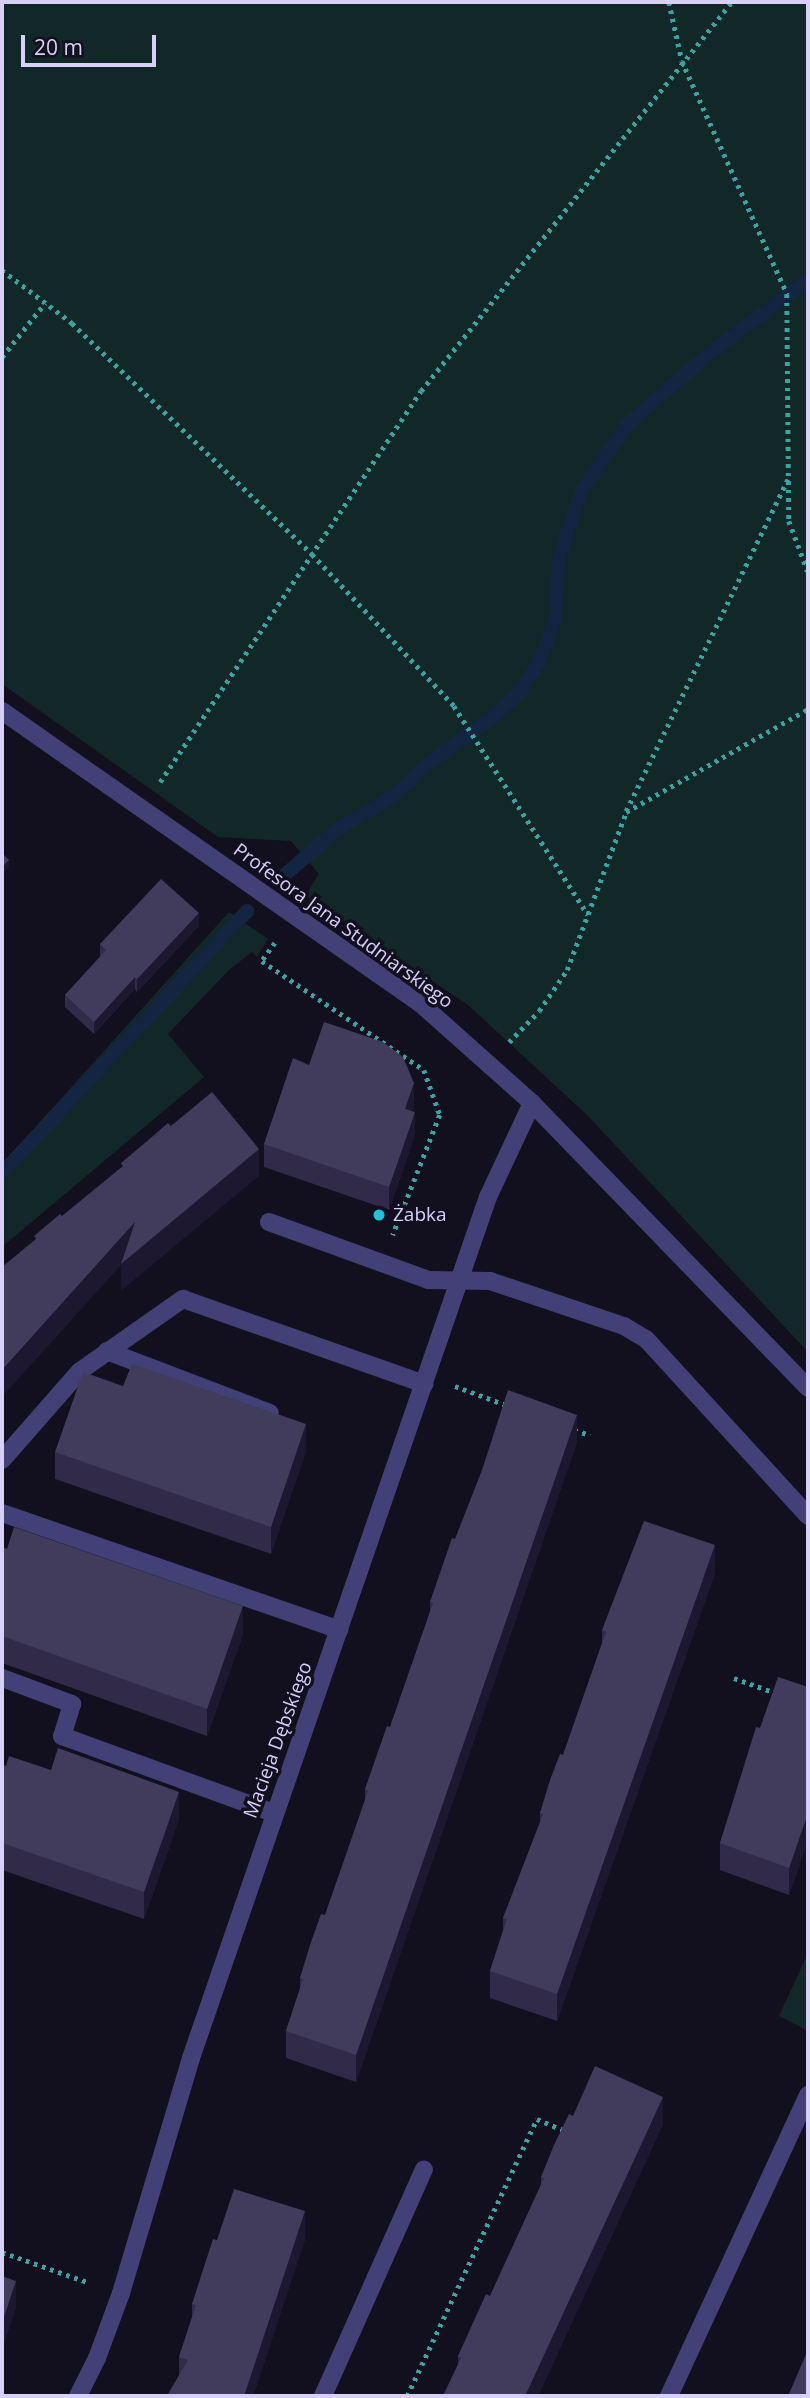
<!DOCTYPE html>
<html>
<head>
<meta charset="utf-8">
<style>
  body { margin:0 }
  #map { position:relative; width:810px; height:2398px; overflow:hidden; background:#120f1e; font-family:"Open Sans",sans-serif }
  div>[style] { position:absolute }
  .green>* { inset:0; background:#122727 }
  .stream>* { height:14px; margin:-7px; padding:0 7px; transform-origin:7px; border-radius:7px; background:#142542 }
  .path>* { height:4.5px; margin-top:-2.25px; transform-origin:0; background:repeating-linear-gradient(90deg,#3ba3a0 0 3.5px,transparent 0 8.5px) }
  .street>* { height:18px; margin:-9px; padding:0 9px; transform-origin:9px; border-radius:9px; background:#433f77 }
  .wall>* { inset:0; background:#312a49 }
  .shaded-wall>* { inset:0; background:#1d1730 }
  .building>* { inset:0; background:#423c5c }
  .dots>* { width:19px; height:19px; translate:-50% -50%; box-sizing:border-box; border:4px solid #120f1e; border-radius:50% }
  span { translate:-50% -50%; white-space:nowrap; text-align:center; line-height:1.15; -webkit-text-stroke:7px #120f1e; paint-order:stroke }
  .street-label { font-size:19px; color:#d7d1f9 }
  .poi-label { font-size:19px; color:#d7d1f9 }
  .left { translate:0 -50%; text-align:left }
  .frame { position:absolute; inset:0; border:4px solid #d7d1f9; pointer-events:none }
  .scale { position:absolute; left:21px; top:35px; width:135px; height:32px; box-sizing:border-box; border:4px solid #d7d1f9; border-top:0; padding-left:9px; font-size:21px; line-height:24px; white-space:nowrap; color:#d7d1f9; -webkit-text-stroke:5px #120f1e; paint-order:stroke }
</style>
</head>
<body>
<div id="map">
  <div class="green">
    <i style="clip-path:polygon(2px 2px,808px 2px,808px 1352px,588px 1116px,468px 1005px,305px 896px,319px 874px,291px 841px,218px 837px,2px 684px)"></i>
    <i style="clip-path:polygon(229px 912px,268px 939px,257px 957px,252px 952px,229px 970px,168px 1034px,204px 1077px,2px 1247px,2px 1164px)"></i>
    <i style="clip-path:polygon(807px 1955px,808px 1955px,808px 2031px,779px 2016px)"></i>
  </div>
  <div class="stream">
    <i style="left:281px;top:878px;width:75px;rotate:-40.7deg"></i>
    <i style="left:338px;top:829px;width:66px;rotate:-30.8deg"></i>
    <i style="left:395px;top:795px;width:45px;rotate:-43.2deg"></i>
    <i style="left:428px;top:764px;width:82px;rotate:-36deg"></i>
    <i style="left:494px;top:716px;width:35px;rotate:-43deg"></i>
    <i style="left:520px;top:692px;width:36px;rotate:-58deg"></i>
    <i style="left:539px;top:662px;width:45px;rotate:-69.1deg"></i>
    <i style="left:555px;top:620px;width:62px;rotate:-86.3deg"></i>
    <i style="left:559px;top:558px;width:70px;rotate:-71.6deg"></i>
    <i style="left:581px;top:492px;width:81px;rotate:-55.5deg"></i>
    <i style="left:627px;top:425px;width:105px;rotate:-41.1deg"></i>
    <i style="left:706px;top:356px;width:127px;rotate:-36.7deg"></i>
    <i style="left:2px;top:1173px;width:359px;rotate:-46.9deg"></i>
  </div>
  <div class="path">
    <i style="left:669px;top:2px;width:60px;rotate:77.6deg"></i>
    <i style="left:682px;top:61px;width:256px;rotate:65.7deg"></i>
    <i style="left:787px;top:294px;width:227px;rotate:89.5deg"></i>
    <i style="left:789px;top:521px;width:54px;rotate:69.6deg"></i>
    <i style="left:2px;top:270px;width:88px;rotate:37.1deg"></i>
    <i style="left:72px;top:323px;width:333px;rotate:43.9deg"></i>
    <i style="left:312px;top:554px;width:208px;rotate:46.9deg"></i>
    <i style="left:454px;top:706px;width:248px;rotate:57.3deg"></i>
    <i style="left:2px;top:357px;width:69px;rotate:-51.5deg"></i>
    <i style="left:160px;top:782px;width:470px;rotate:-56.3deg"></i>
    <i style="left:421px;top:391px;width:498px;rotate:-51.4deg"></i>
    <i style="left:626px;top:811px;width:369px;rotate:-64deg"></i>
    <i style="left:275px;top:943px;width:22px;rotate:126deg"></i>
    <i style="left:262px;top:961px;width:195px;rotate:33.9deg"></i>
    <i style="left:424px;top:1070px;width:48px;rotate:70.4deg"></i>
    <i style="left:440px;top:1115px;width:129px;rotate:111.4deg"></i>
    <i style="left:509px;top:1042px;width:43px;rotate:-45.9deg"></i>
    <i style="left:539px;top:1011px;width:50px;rotate:-55.7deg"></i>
    <i style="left:567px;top:970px;width:169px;rotate:-69.5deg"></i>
    <i style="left:626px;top:812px;width:209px;rotate:-29.5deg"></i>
    <i style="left:455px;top:1386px;width:54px;rotate:20.4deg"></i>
    <i style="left:574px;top:1430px;width:17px;rotate:17deg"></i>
    <i style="left:734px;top:1678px;width:45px;rotate:19.7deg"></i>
    <i style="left:2px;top:2252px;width:93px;rotate:19.4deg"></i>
    <i style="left:407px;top:2396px;width:306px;rotate:-64.9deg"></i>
    <i style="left:537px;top:2119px;width:33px;rotate:23deg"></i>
  </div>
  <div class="street">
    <i style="left:2px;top:711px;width:511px;rotate:34.96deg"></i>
    <i style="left:421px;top:1004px;width:149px;rotate:41.7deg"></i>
    <i style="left:532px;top:1103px;width:397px;rotate:45.9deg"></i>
    <i style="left:269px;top:1222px;width:169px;rotate:20deg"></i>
    <i style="left:428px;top:1280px;width:62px;rotate:0.9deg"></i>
    <i style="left:490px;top:1281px;width:141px;rotate:18.6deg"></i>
    <i style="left:624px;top:1326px;width:26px;rotate:31deg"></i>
    <i style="left:646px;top:1339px;width:240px;rotate:47.5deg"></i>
    <i style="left:107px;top:1351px;width:174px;rotate:20.8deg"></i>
    <i style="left:2px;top:1460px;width:118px;rotate:-48.8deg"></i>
    <i style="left:80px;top:1371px;width:126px;rotate:-35deg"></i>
    <i style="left:183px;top:1299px;width:256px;rotate:19.4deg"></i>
    <i style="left:2px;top:1513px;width:357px;rotate:19.1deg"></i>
    <i style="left:2px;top:1678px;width:75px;rotate:20.4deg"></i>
    <i style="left:72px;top:1704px;width:34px;rotate:107deg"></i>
    <i style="left:62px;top:1736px;width:226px;rotate:20deg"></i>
    <i style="left:78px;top:2396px;width:42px;rotate:-63.4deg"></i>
    <i style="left:97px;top:2358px;width:69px;rotate:-69.7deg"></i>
    <i style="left:121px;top:2293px;width:245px;rotate:-73.4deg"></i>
    <i style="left:191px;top:2058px;width:911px;rotate:-70.97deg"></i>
    <i style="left:488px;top:1197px;width:104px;rotate:-64.9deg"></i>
    <i style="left:323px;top:2396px;width:248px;rotate:-66deg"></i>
    <i style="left:669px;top:2396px;width:332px;rotate:-65.2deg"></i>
  </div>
  <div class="wall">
    <i style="clip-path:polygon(199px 926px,137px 992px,135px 989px,94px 1034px,65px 1007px,65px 995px,100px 957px,100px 944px)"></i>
    <i style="clip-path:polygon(414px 1106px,412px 1111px,415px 1135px,389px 1210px,264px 1167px,264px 1144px)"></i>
    <i style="clip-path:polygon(577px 1442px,356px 2082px,286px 2058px,286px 2031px,300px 1989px,300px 1978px,325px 1915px,365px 1802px,365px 1789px,390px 1727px,430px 1612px,430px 1602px,455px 1539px)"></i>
    <i style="clip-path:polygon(306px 1451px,271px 1554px,55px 1479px,55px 1452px)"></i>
    <i style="clip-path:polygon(2px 1547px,243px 1634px,207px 1736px,2px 1663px)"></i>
    <i style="clip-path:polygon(715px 1573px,557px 2021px,490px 1998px,490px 1971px,503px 1930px,503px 1918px,540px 1823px,540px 1813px,563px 1755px,602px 1643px,602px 1630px)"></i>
    <i style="clip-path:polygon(808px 1687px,808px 1840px,789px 1895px,720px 1870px,720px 1843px,760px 1728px)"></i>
    <i style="clip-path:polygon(2px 1765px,179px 1819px,144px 1919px,2px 1870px)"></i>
    <i style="clip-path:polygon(573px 2116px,663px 2124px,538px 2396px,443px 2396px,458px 2365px,458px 2356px,490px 2296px,541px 2185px,541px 2177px)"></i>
    <i style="clip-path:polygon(305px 2239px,253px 2396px,167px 2396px,179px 2375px,179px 2357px,192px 2317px,192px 2304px,217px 2240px)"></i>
  </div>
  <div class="shaded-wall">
    <i style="clip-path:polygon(9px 860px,9px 867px,2px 875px,2px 867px)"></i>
    <i style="clip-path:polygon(199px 913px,199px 926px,137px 992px,137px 979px)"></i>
    <i style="clip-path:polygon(135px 977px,135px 989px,94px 1034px,94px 1022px)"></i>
    <i style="clip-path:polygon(414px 1083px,414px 1106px,405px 1132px,405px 1109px)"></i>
    <i style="clip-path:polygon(415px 1112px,415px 1135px,389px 1210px,389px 1187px)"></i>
    <i style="clip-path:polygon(259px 1149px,259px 1176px,121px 1291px,121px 1265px,2px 1397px,2px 1370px,135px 1222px)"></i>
    <i style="clip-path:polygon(577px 1415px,577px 1442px,356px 2082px,356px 2055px)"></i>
    <i style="clip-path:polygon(306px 1424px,306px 1451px,271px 1554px,271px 1527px)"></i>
    <i style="clip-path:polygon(715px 1545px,715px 1573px,557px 2021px,557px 1994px)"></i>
    <i style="clip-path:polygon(243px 1606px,243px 1634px,207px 1736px,207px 1709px)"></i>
    <i style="clip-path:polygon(179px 1792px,179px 1819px,144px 1919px,144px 1892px)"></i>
    <i style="clip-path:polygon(808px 1813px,808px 1840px,789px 1895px,789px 1868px)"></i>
    <i style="clip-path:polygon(663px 2097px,663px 2124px,538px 2396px,525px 2396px)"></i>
    <i style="clip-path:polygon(305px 2211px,305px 2239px,253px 2396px,244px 2396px)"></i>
    <i style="clip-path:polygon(16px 2281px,16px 2308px,2px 2350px,2px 2323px)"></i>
  </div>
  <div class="building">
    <i style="clip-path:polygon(2px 853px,9px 860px,2px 867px)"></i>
    <i style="clip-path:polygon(161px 879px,199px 913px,137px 979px,135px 977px,94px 1022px,65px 995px,106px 950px,100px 944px)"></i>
    <i style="clip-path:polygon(324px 1022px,383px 1042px,403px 1057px,414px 1083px,405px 1109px,415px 1112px,389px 1187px,264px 1144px,293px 1058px,309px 1065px)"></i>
    <i style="clip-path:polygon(212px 1092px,259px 1149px,121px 1264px,135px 1222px,2px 1370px,2px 1267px,36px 1239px,34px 1236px,60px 1214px,62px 1216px,123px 1166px,121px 1163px,146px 1142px,168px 1123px,171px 1126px)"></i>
    <i style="clip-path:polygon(132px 1364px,306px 1424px,271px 1527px,55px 1452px,83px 1372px,123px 1386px)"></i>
    <i style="clip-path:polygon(508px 1390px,577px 1415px,356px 2055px,286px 2031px,303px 1979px,300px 1978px,310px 1945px,321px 1914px,325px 1915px,368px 1791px,365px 1789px,387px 1726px,390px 1727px,433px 1603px,430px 1602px,452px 1538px,455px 1539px,482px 1470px)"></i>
    <i style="clip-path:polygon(644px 1521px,715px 1545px,557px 1994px,490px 1971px,507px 1919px,503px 1918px,543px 1814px,540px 1813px,550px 1780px,560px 1754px,563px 1755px,606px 1632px,602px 1630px)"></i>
    <i style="clip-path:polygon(14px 1527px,243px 1606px,207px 1709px,2px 1636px,2px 1547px,7px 1549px)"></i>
    <i style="clip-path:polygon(778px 1677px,808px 1687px,808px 1813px,789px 1868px,720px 1843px,756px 1727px,760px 1728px)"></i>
    <i style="clip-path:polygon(58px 1748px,179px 1792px,144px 1892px,2px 1843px,2px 1765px,6px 1766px,9px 1756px,51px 1770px)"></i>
    <i style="clip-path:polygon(595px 2066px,663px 2097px,525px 2396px,443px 2396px,461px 2358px,458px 2356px,486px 2294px,490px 2296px,544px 2178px,541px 2177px,554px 2145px,569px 2114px,573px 2116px)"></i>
    <i style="clip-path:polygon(234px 2189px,305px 2211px,244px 2396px,167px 2396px,188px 2360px,179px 2357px,196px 2305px,192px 2304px,213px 2239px,217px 2240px)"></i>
    <i style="clip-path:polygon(2px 2276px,16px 2281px,2px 2323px)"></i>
    <i style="clip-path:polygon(807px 2352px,808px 2353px,808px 2396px,788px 2396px)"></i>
  </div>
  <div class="dots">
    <i style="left:379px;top:1215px;background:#1bc3dc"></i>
  </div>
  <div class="street-label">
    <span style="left:343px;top:926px;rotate:36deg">Profesora Jana Studniarskiego</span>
    <span style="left:278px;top:1740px;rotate:-70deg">Macieja Dębskiego</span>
  </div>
  <div class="poi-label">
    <span class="left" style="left:393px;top:1215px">Żabka</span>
  </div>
  <div class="frame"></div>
  <div class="scale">20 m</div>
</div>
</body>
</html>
